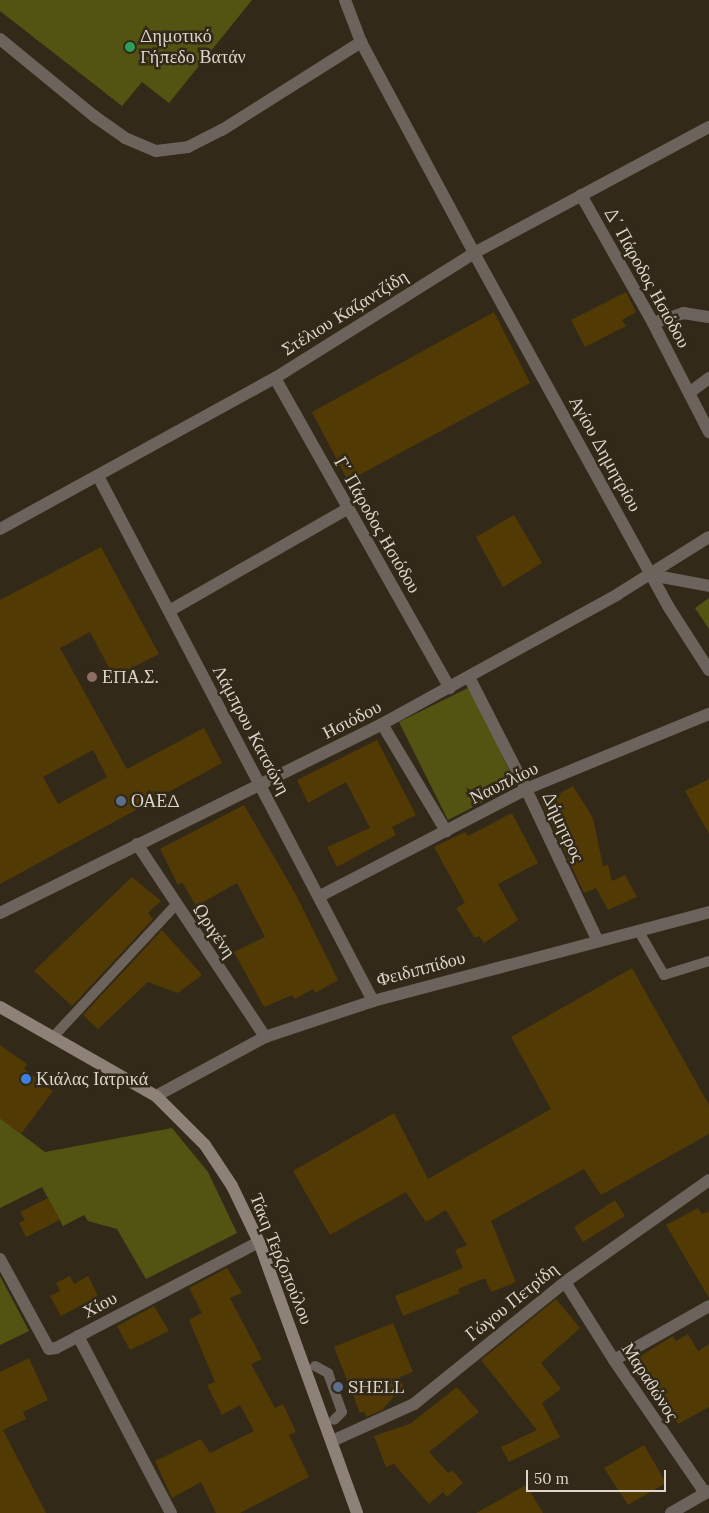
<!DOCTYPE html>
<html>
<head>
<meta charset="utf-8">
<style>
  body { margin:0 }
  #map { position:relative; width:709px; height:1513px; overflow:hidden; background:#322918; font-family:Lora,serif }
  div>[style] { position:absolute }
  .green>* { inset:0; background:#535412 }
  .building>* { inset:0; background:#523a05 }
  .service>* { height:10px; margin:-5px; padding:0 5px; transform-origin:5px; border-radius:5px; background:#6b635c }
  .pedestrian>* { height:12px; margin:-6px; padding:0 6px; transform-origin:6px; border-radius:6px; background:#6b635c }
  .minor>* { height:12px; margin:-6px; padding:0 6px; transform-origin:6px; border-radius:6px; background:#6b635c }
  .tertiary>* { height:12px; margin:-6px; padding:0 6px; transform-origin:6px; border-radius:6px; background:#6b635c }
  .secondary>* { height:12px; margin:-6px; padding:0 6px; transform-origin:6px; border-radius:6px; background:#8e8278 }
  .dots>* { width:14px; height:14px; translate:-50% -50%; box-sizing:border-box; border:2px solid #322918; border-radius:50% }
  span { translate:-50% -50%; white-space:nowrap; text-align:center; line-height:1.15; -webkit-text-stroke:5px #322918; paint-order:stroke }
  .poi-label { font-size:18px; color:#dcd6cc }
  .left { translate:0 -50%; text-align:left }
  .street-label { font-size:18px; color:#dcd6cc }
  .scale { position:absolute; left:526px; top:1470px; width:140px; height:22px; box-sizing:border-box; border:2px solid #dcd6cc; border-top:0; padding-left:6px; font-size:15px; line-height:18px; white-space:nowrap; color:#dcd6cc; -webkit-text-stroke:4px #322918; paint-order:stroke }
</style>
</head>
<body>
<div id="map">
  <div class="green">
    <i style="clip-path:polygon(0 0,252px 0,169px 103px,142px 82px,122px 106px,0 11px)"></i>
    <i style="clip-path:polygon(709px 598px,709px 629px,695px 608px)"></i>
    <i style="clip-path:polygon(470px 687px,516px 785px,448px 820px,399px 722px)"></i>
    <i style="clip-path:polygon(0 1118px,45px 1152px,172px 1128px,208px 1172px,237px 1233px,146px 1279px,117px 1229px,88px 1221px,84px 1215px,63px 1226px,42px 1187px,0 1208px)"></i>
    <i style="clip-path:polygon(0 1276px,29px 1331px,0 1345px)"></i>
  </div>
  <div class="building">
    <i style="clip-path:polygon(626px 292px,636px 312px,622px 320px,626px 326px,585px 347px,571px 320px)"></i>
    <i style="clip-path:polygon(494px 312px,530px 383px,348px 481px,312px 412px)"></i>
    <i style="clip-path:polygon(514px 515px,542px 563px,503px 587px,476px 537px)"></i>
    <i style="clip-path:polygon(evenodd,101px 547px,159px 654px,114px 677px,90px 632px,60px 648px,127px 769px,204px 728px,222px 763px,0 884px,0 600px,101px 547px,93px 750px,107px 777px,58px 804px,43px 777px,93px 750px)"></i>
    <i style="clip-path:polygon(377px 740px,416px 815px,392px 827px,396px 835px,337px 867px,327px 847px,370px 828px,346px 782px,308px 803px,297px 780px)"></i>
    <i style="clip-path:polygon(709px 779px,709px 834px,685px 791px)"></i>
    <i style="clip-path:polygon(573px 786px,593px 818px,603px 866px,608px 865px,612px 881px,625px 875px,637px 897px,608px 910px,596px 888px,584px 893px,542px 803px)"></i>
    <i style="clip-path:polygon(244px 805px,295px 893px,338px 980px,315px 993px,313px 989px,295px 999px,292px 995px,264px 1007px,234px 952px,265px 937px,237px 883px,196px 906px,182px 882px,178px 885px,160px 849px)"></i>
    <i style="clip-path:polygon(512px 813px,538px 863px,498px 884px,518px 920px,484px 943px,479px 936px,475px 938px,456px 908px,465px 903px,434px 847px,465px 832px,468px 836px)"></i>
    <i style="clip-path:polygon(132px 877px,161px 901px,148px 913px,153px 919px,72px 1006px,34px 971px)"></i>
    <i style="clip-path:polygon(162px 930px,202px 975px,178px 993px,148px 982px,98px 1029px,83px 1015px)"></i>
    <i style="clip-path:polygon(632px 968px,709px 1105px,709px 1134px,601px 1195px,584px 1169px,491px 1221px,516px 1282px,491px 1292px,485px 1278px,458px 1289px,460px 1293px,403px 1316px,395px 1296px,463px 1268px,455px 1250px,467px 1245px,446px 1210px,426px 1222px,406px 1192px,330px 1235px,293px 1171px,394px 1113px,428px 1179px,551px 1109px,511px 1037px)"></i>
    <i style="clip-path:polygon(0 1045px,27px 1064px,24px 1069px,53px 1091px,21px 1134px,0 1118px)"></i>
    <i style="clip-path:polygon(48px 1198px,60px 1220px,26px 1237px,19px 1223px,25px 1220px,20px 1212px)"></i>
    <i style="clip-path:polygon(615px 1200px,625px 1216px,583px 1242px,574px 1227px)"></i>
    <i style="clip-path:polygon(698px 1208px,702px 1214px,709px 1211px,709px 1298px,666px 1225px)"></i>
    <i style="clip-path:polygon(227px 1268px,242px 1293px,230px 1298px,262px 1359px,251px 1364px,275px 1408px,283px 1404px,296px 1432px,289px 1435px,309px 1477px,240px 1513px,216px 1513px,201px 1482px,172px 1498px,155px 1461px,201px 1439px,210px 1453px,254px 1431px,240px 1405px,222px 1415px,207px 1385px,215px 1382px,189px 1320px,202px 1313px,189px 1288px)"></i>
    <i style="clip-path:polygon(70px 1276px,74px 1284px,88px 1276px,98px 1296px,61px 1316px,50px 1296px,60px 1291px,56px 1283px)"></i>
    <i style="clip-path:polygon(556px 1299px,580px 1328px,541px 1363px,561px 1389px,542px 1403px,560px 1437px,509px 1462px,501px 1447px,537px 1430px,481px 1360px)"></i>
    <i style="clip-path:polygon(154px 1306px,169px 1331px,130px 1350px,117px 1326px)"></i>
    <i style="clip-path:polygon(393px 1323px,413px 1372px,400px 1377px,403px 1386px,382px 1410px,366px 1417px,364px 1412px,360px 1413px,334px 1347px)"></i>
    <i style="clip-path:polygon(688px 1334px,698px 1351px,709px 1344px,709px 1407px,678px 1424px,656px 1386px,651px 1390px,634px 1360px,673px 1336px,676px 1341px)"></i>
    <i style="clip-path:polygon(29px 1358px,48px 1400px,23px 1412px,26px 1419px,3px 1430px,46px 1513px,0 1513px,0 1372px)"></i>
    <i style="clip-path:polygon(457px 1387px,479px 1412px,429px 1452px,448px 1473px,452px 1470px,463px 1483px,447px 1497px,443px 1492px,429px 1504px,394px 1464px,386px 1467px,374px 1436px,410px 1424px)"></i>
    <i style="clip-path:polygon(644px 1445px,666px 1483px,628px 1505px,604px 1468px)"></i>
    <i style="clip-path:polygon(526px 1485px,543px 1513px,476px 1513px)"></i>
  </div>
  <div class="service">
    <i style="left:638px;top:930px;width:52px;rotate:60deg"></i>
    <i style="left:664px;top:975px;width:47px;rotate:-17.3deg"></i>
    <i style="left:54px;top:1036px;width:178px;rotate:-47.1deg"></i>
    <i style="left:315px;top:1366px;width:15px;rotate:28deg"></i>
    <i style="left:328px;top:1373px;width:41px;rotate:70.3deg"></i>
    <i style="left:342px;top:1412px;width:11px;rotate:135deg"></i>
  </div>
  <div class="pedestrian">
    <i style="left:469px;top:677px;width:126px;rotate:63deg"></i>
  </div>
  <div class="minor">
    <i style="left:345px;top:0;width:45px;rotate:69.1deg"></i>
    <i style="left:361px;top:42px;width:239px;rotate:61.8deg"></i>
    <i style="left:0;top:39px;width:122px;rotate:39.3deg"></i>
    <i style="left:94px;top:116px;width:38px;rotate:35deg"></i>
    <i style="left:125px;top:138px;width:34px;rotate:23deg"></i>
    <i style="left:156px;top:151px;width:32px;rotate:-7deg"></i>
    <i style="left:188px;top:147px;width:38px;rotate:-27deg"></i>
    <i style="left:222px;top:130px;width:165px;rotate:-32.3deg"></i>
    <i style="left:581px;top:195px;width:147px;rotate:60.6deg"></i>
    <i style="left:653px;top:323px;width:123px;rotate:62.8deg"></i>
    <i style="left:653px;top:323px;width:32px;rotate:-18deg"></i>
    <i style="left:683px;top:313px;width:26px;rotate:9deg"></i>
    <i style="left:275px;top:378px;width:356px;rotate:60.6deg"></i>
    <i style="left:689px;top:393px;width:25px;rotate:-37deg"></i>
    <i style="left:98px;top:476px;width:593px;rotate:62.35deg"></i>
    <i style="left:651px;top:575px;width:59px;rotate:10.7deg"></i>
    <i style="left:169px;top:611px;width:205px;rotate:-29.8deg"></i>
    <i style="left:382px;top:724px;width:125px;rotate:59.1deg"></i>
    <i style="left:526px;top:789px;width:166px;rotate:64.7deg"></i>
    <i style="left:137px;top:844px;width:232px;rotate:56.4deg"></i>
    <i style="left:320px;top:896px;width:232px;rotate:-27.4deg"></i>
    <i style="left:526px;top:789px;width:198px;rotate:-22.3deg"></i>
    <i style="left:0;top:913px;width:426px;rotate:-26.3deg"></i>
    <i style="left:382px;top:724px;width:269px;rotate:-28.8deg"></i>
    <i style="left:618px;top:594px;width:107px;rotate:-32.1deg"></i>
    <i style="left:156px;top:1096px;width:124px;rotate:-28.4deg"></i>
    <i style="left:265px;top:1037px;width:114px;rotate:-18.4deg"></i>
    <i style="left:373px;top:1001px;width:348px;rotate:-14.8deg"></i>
    <i style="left:0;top:1259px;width:102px;rotate:61.4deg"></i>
    <i style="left:49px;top:1349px;width:7px;rotate:-8deg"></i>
    <i style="left:56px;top:1348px;width:229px;rotate:-27.6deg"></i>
    <i style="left:565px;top:1282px;width:92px;rotate:57.9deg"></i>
    <i style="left:614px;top:1360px;width:161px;rotate:55.6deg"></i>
    <i style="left:78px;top:1336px;width:200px;rotate:62.3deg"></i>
    <i style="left:614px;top:1360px;width:109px;rotate:-29.6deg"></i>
    <i style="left:332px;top:1441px;width:90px;rotate:-24.3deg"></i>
    <i style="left:414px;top:1404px;width:194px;rotate:-38.9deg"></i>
    <i style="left:565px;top:1282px;width:176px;rotate:-35.3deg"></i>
  </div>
  <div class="tertiary">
    <i style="left:474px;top:253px;width:403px;rotate:61.2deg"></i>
    <i style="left:668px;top:606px;width:76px;rotate:57.4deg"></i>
    <i style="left:0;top:529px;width:314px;rotate:-28.8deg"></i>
    <i style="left:275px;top:378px;width:235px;rotate:-32.1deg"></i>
    <i style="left:474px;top:253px;width:267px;rotate:-28.2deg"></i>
    <i style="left:671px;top:1513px;width:44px;rotate:-30.1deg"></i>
  </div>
  <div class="secondary">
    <i style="left:0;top:1007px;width:180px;rotate:29.7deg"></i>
    <i style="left:156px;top:1096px;width:69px;rotate:45deg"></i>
    <i style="left:205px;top:1145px;width:49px;rotate:56.6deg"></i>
    <i style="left:232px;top:1186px;width:62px;rotate:64.3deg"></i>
    <i style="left:259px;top:1242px;width:288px;rotate:70.1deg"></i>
  </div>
  <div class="dots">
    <i style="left:130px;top:47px;background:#2e9e5b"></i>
    <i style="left:92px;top:677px;background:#8d6e63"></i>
    <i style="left:121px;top:801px;background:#5c6f8a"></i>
    <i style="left:26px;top:1079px;background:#3f7fe0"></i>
    <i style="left:338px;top:1387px;background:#5c6f8a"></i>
  </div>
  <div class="poi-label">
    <span class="left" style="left:140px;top:47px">Δημοτικό<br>Γήπεδο Βατάν</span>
    <span class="left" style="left:102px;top:677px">ΕΠΑ.Σ.</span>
    <span class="left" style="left:131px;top:801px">ΟΑΕΔ</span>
    <span class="left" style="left:36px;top:1079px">Κιάλας Ιατρικά</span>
    <span class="left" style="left:348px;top:1387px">SHELL</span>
  </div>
  <div class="street-label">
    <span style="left:647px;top:278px;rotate:61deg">Δ΄ Πάροδος Ησιόδου</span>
    <span style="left:345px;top:313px;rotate:-32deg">Στέλιου Καζαντζίδη</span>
    <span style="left:605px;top:454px;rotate:61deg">Αγίου Δημητρίου</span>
    <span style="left:377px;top:525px;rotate:60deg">Γ΄ Πάροδος Ησιόδου</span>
    <span style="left:352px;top:720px;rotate:-27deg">Ησιόδου</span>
    <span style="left:251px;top:730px;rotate:62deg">Λάμπρου Κατσώνη</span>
    <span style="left:504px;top:783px;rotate:-26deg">Ναυπλίου</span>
    <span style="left:563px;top:827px;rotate:65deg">Δήμητρος</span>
    <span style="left:214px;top:931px;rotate:56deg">Ωριγένη</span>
    <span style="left:421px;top:969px;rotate:-15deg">Φειδιππίδου</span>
    <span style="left:281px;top:1259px;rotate:68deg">Τάκη Τερζοπούλου</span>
    <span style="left:512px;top:1302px;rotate:-39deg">Γώγου Πετρίδη</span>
    <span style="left:100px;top:1305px;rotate:-28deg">Χίου</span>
    <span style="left:650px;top:1382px;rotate:57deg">Μαραθώνος</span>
  </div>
  <div class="scale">50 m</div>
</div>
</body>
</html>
